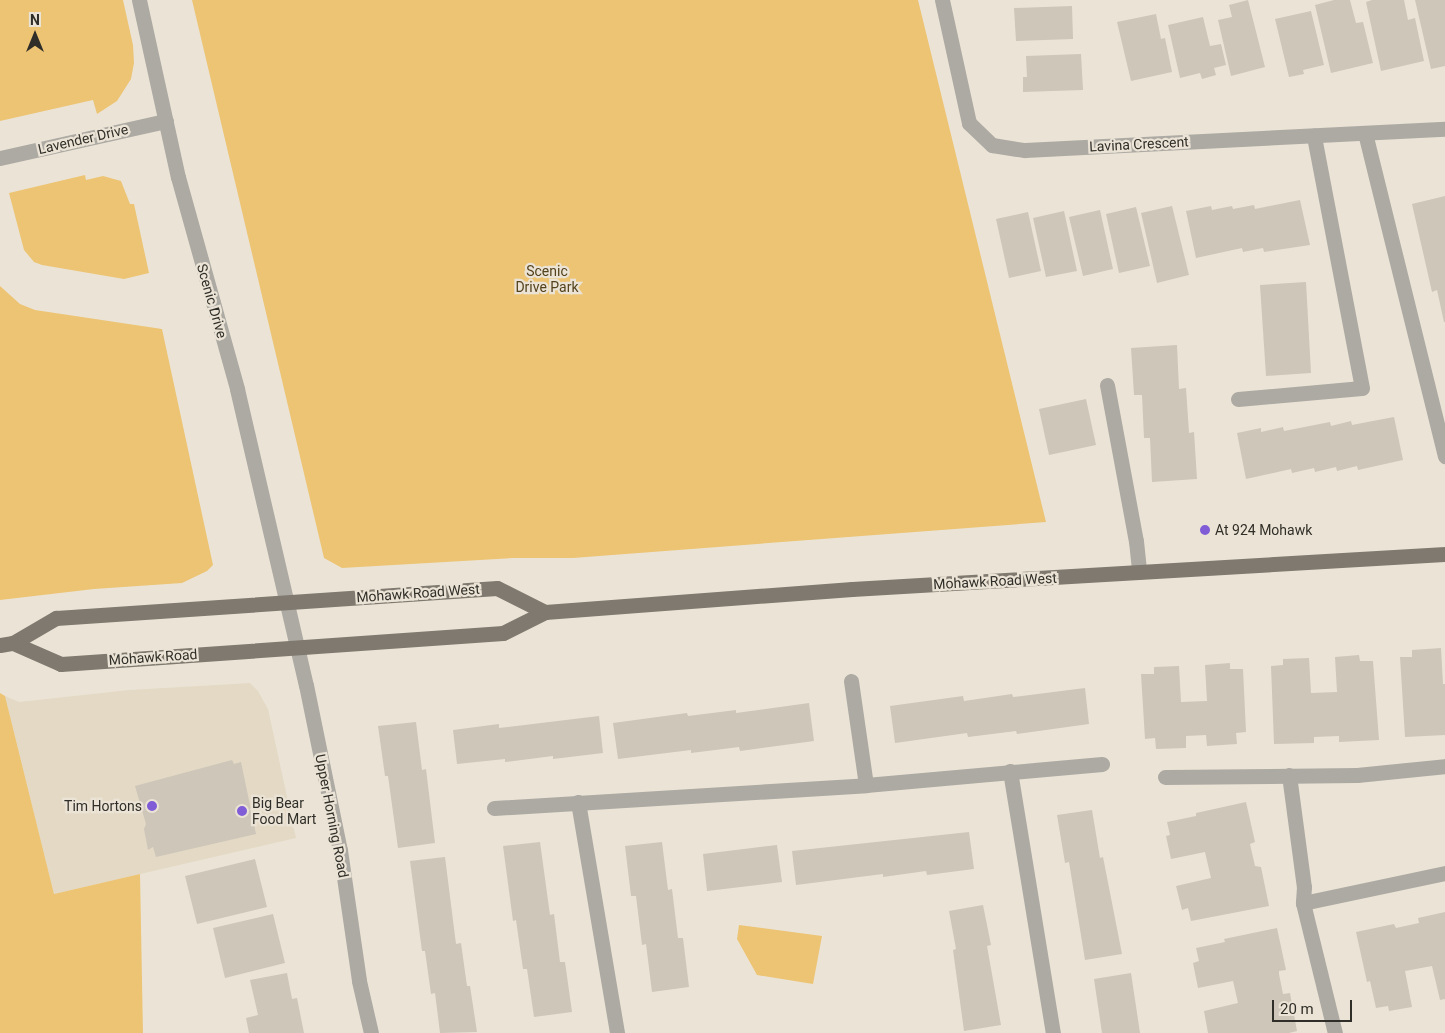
<!DOCTYPE html>
<html>
<head>
<meta charset="utf-8">
<style>
  body { margin:0 }
  #map { position:relative; width:1445px; height:1033px; overflow:hidden; background:#ebe4d6; font-family:Roboto,sans-serif }
  div>[style] { position:absolute }
  .built>* { inset:0; background:#e4d9c5 }
  .green>* { inset:0; background:#ecc474 }
  .building>* { inset:0; background:#cdc6b9 }
  .minor>* { height:15px; margin:-7.5px; padding:0 7.5px; transform-origin:7.5px; border-radius:7.5px; background:#adaaa4 }
  .major>* { height:15px; margin:-7.5px; padding:0 7.5px; transform-origin:7.5px; border-radius:7.5px; background:#7f796f }
  .dots>* { width:14px; height:14px; translate:-50% -50%; box-sizing:border-box; border:2px solid #ebe4d6; border-radius:50% }
  span { translate:-50% -50%; white-space:nowrap; text-align:center; line-height:1.15; -webkit-text-stroke:4.5px #ebe4d6; paint-order:stroke }
  .street-label { font-size:14px; color:#302e28 }
  .park-label { font-size:14px; color:#54421d }
  .poi-label { font-size:14px; color:#302e28 }
  .left { translate:0 -50%; text-align:left }
  .right { translate:-100% -50%; text-align:right }
  .north { position:absolute; left:10px; top:10px; width:50px; height:50px; -webkit-text-stroke:4px #ebe4d6; paint-order:stroke; rotate:0deg; font-size:14px; font-weight:700; line-height:20px; text-align:center; color:#302e28 }
  .north::after { content:''; display:block; margin:auto; width:18px; height:22px; background:#302e28; clip-path:polygon(50% 0,100% 100%,50% 72%,0 100%) }
  .scale { position:absolute; left:1272px; top:1000px; width:80px; height:22px; box-sizing:border-box; border:2px solid #302e28; border-top:0; padding-left:6px; font-size:15px; line-height:18px; white-space:nowrap; color:#302e28; -webkit-text-stroke:4px #ebe4d6; paint-order:stroke }
</style>
</head>
<body>
<div id="map">
  <div class="built">
    <i style="clip-path:polygon(250px 683px,258px 691px,268px 709px,296px 838px,54px 894px,5px 696px,19px 702px,129px 690px)"></i>
  </div>
  <div class="green">
    <i style="clip-path:polygon(0 0,123px 0,133px 45px,134px 63px,131px 79px,117px 101px,97px 114px,93px 100px,0 121px)"></i>
    <i style="clip-path:polygon(192px 0,918px 0,1046px 522px,573px 558px,514px 558px,342px 568px,324px 558px)"></i>
    <i style="clip-path:polygon(85px 175px,86px 180px,103px 176px,121px 181px,130px 204px,134px 204px,149px 273px,124px 279px,42px 265px,34px 262px,24px 250px,9px 193px)"></i>
    <i style="clip-path:polygon(0 286px,20px 304px,35px 310px,162px 329px,213px 565px,207px 571px,182px 583px,94px 589px,0 600px)"></i>
    <i style="clip-path:polygon(0 693px,5px 696px,54px 894px,140px 874px,143px 1033px,0 1033px)"></i>
    <i style="clip-path:polygon(739px 925px,822px 936px,813px 984px,757px 975px,737px 939px)"></i>
  </div>
  <div class="building">
    <i style="clip-path:polygon(1248px 0,1265px 67px,1231px 76px,1218px 20px,1232px 17px,1229px 5px)"></i>
    <i style="clip-path:polygon(1334px 0,1350px 0,1356px 23px,1363px 22px,1373px 63px,1331px 73px,1315px 5px)"></i>
    <i style="clip-path:polygon(1372px 0,1404px 0,1408px 20px,1415px 18px,1424px 61px,1381px 71px,1366px 2px)"></i>
    <i style="clip-path:polygon(1415px 0,1445px 0,1445px 66px,1431px 69px)"></i>
    <i style="clip-path:polygon(1072px 6px,1073px 39px,1016px 41px,1014px 8px)"></i>
    <i style="clip-path:polygon(1311px 11px,1324px 65px,1303px 70px,1304px 74px,1289px 77px,1275px 19px)"></i>
    <i style="clip-path:polygon(1156px 14px,1161px 39px,1165px 38px,1172px 72px,1131px 81px,1117px 22px)"></i>
    <i style="clip-path:polygon(1203px 17px,1210px 46px,1221px 44px,1226px 65px,1214px 68px,1216px 75px,1202px 79px,1200px 73px,1180px 78px,1168px 25px)"></i>
    <i style="clip-path:polygon(1081px 54px,1083px 90px,1023px 92px,1023px 77px,1027px 77px,1026px 56px)"></i>
    <i style="clip-path:polygon(1445px 196px,1445px 322px,1444px 322px,1437px 290px,1432px 292px,1412px 204px)"></i>
    <i style="clip-path:polygon(1300px 200px,1310px 245px,1264px 252px,1263px 248px,1243px 252px,1242px 248px,1196px 258px,1186px 211px,1211px 206px,1212px 210px,1232px 206px,1233px 209px,1254px 205px,1255px 209px)"></i>
    <i style="clip-path:polygon(1172px 206px,1189px 275px,1157px 283px,1141px 213px)"></i>
    <i style="clip-path:polygon(1136px 207px,1150px 266px,1119px 273px,1106px 214px)"></i>
    <i style="clip-path:polygon(1100px 210px,1113px 269px,1083px 276px,1069px 217px)"></i>
    <i style="clip-path:polygon(1064px 211px,1077px 271px,1046px 277px,1033px 218px)"></i>
    <i style="clip-path:polygon(1028px 212px,1041px 271px,1009px 278px,996px 219px)"></i>
    <i style="clip-path:polygon(1306px 282px,1311px 373px,1266px 376px,1260px 285px)"></i>
    <i style="clip-path:polygon(1177px 345px,1179px 389px,1186px 388px,1189px 433px,1194px 432px,1197px 479px,1152px 482px,1150px 438px,1144px 438px,1142px 395px,1134px 395px,1131px 348px)"></i>
    <i style="clip-path:polygon(1086px 399px,1096px 445px,1049px 455px,1039px 409px)"></i>
    <i style="clip-path:polygon(1394px 417px,1403px 460px,1358px 470px,1357px 466px,1337px 471px,1336px 467px,1315px 472px,1314px 468px,1292px 473px,1291px 469px,1246px 479px,1237px 433px,1261px 428px,1261px 432px,1283px 427px,1284px 431px,1330px 422px,1331px 426px,1351px 421px,1352px 425px)"></i>
    <i style="clip-path:polygon(1441px 648px,1443px 684px,1445px 684px,1445px 735px,1405px 737px,1400px 657px,1412px 657px,1412px 650px)"></i>
    <i style="clip-path:polygon(1359px 655px,1360px 661px,1373px 661px,1379px 740px,1339px 742px,1339px 736px,1314px 737px,1314px 743px,1274px 744px,1271px 666px,1283px 665px,1283px 659px,1309px 658px,1311px 693px,1337px 692px,1335px 657px)"></i>
    <i style="clip-path:polygon(1230px 663px,1230px 669px,1243px 669px,1246px 732px,1236px 733px,1237px 744px,1207px 746px,1206px 735px,1186px 736px,1186px 748px,1156px 749px,1155px 738px,1145px 739px,1141px 674px,1154px 674px,1154px 667px,1179px 666px,1181px 702px,1207px 701px,1205px 665px)"></i>
    <i style="clip-path:polygon(1085px 688px,1089px 724px,1017px 734px,1016px 731px,968px 737px,967px 733px,895px 743px,890px 706px,963px 696px,964px 701px,1012px 694px,1013px 697px)"></i>
    <i style="clip-path:polygon(809px 703px,814px 741px,740px 751px,739px 747px,691px 753px,691px 750px,618px 759px,613px 723px,687px 713px,688px 716px,736px 710px,736px 713px)"></i>
    <i style="clip-path:polygon(599px 716px,603px 753px,553px 759px,553px 756px,505px 762px,505px 759px,457px 764px,453px 730px,499px 724px,499px 728px)"></i>
    <i style="clip-path:polygon(416px 722px,422px 770px,426px 769px,435px 843px,398px 848px,388px 776px,385px 776px,378px 726px)"></i>
    <i style="clip-path:polygon(232px 760px,234px 764px,241px 762px,256px 834px,156px 857px,153px 847px,148px 850px,144px 829px,146px 824px,135px 786px)"></i>
    <i style="clip-path:polygon(1246px 802px,1255px 842px,1250px 844px,1255px 866px,1261px 867px,1269px 906px,1191px 921px,1188px 908px,1182px 910px,1176px 886px,1211px 878px,1205px 852px,1171px 859px,1166px 836px,1170px 835px,1167px 822px,1196px 816px,1196px 813px)"></i>
    <i style="clip-path:polygon(1092px 810px,1100px 858px,1103px 857px,1122px 954px,1085px 960px,1069px 862px,1065px 863px,1057px 815px)"></i>
    <i style="clip-path:polygon(969px 832px,974px 869px,927px 875px,926px 871px,883px 877px,883px 874px,796px 885px,792px 851px)"></i>
    <i style="clip-path:polygon(540px 842px,550px 915px,554px 914px,560px 962px,565px 962px,572px 1012px,534px 1017px,527px 969px,523px 969px,516px 920px,513px 921px,503px 846px)"></i>
    <i style="clip-path:polygon(662px 842px,668px 890px,672px 889px,678px 938px,683px 938px,689px 987px,652px 992px,646px 944px,642px 945px,636px 896px,631px 896px,625px 846px)"></i>
    <i style="clip-path:polygon(777px 845px,782px 882px,707px 891px,703px 854px)"></i>
    <i style="clip-path:polygon(445px 857px,456px 944px,461px 943px,467px 986px,470px 986px,477px 1032px,440px 1033px,435px 993px,431px 994px,425px 951px,422px 951px,410px 861px)"></i>
    <i style="clip-path:polygon(255px 859px,267px 907px,197px 924px,185px 876px)"></i>
    <i style="clip-path:polygon(983px 905px,991px 945px,987px 946px,1001px 1025px,964px 1031px,953px 950px,956px 949px,949px 911px)"></i>
    <i style="clip-path:polygon(1445px 912px,1445px 999px,1440px 1000px,1432px 966px,1405px 971px,1412px 1007px,1389px 1011px,1388px 1006px,1376px 1008px,1370px 981px,1367px 982px,1356px 932px,1394px 924px,1396px 928px,1419px 923px,1418px 918px)"></i>
    <i style="clip-path:polygon(273px 914px,285px 963px,225px 978px,213px 928px)"></i>
    <i style="clip-path:polygon(1277px 928px,1286px 970px,1279px 971px,1279px 974px,1283px 994px,1290px 993px,1297px 1031px,1289px 1033px,1208px 1033px,1204px 1011px,1238px 1003px,1233px 981px,1198px 988px,1193px 963px,1199px 961px,1196px 948px,1225px 942px,1224px 939px)"></i>
    <i style="clip-path:polygon(287px 973px,292px 999px,297px 998px,304px 1033px,249px 1033px,246px 1018px,258px 1015px,250px 980px)"></i>
    <i style="clip-path:polygon(1131px 973px,1140px 1033px,1102px 1033px,1094px 979px)"></i>
  </div>
  <div class="minor">
    <i style="left:139px;top:0;width:181px;rotate:77.6deg"></i>
    <i style="left:178px;top:177px;width:220px;rotate:74.4deg"></i>
    <i style="left:237px;top:389px;width:304px;rotate:76.9deg"></i>
    <i style="left:306px;top:685px;width:168px;rotate:78.4deg"></i>
    <i style="left:340px;top:850px;width:132px;rotate:81.7deg"></i>
    <i style="left:359px;top:981px;width:53px;rotate:77deg"></i>
    <i style="left:942px;top:0;width:126px;rotate:77.6deg"></i>
    <i style="left:969px;top:123px;width:32px;rotate:44deg"></i>
    <i style="left:992px;top:145px;width:33px;rotate:9deg"></i>
    <i style="left:1025px;top:150px;width:421px;rotate:-2.9deg"></i>
    <i style="left:1365px;top:133px;width:333px;rotate:76.1deg"></i>
    <i style="left:0;top:158px;width:170px;rotate:-12.6deg"></i>
    <i style="left:1107px;top:385px;width:159px;rotate:79.5deg"></i>
    <i style="left:1136px;top:541px;width:31px;rotate:84deg"></i>
    <i style="left:1238px;top:399px;width:124px;rotate:-5.1deg"></i>
    <i style="left:1362px;top:388px;width:257px;rotate:-100.8deg"></i>
    <i style="left:851px;top:681px;width:105px;rotate:81.8deg"></i>
    <i style="left:1010px;top:771px;width:266px;rotate:80.7deg"></i>
    <i style="left:1289px;top:775px;width:113px;rotate:82.4deg"></i>
    <i style="left:1304px;top:887px;width:16px;rotate:94deg"></i>
    <i style="left:1303px;top:903px;width:134px;rotate:76.2deg"></i>
    <i style="left:1165px;top:777px;width:192px;rotate:-0.6deg"></i>
    <i style="left:1357px;top:775px;width:88px;rotate:-5.8deg"></i>
    <i style="left:578px;top:802px;width:234px;rotate:80.4deg"></i>
    <i style="left:494px;top:808px;width:373px;rotate:-3.5deg"></i>
    <i style="left:866px;top:785px;width:237px;rotate:-5.1deg"></i>
    <i style="left:1303px;top:903px;width:145px;rotate:-11.9deg"></i>
  </div>
  <div class="major">
    <i style="left:13px;top:643px;width:52px;rotate:23.6deg"></i>
    <i style="left:61px;top:664px;width:443px;rotate:-4deg"></i>
    <i style="left:503px;top:633px;width:47px;rotate:-26.6deg"></i>
    <i style="left:545px;top:612px;width:308px;rotate:-4.3deg"></i>
    <i style="left:852px;top:589px;width:594px;rotate:-3.38deg"></i>
    <i style="left:0;top:645px;width:13px;rotate:-9deg"></i>
    <i style="left:13px;top:643px;width:50px;rotate:-30.2deg"></i>
    <i style="left:56px;top:618px;width:442px;rotate:-3.9deg"></i>
    <i style="left:497px;top:588px;width:54px;rotate:26.6deg"></i>
  </div>
  <div class="dots">
    <i style="left:1205px;top:530px;background:#805cd6"></i>
    <i style="left:152px;top:806px;background:#805cd6"></i>
    <i style="left:242px;top:811px;background:#805cd6"></i>
  </div>
  <div class="street-label">
    <span style="left:83px;top:139px;rotate:-13deg">Lavender Drive</span>
    <span style="left:1139px;top:144px;rotate:-3deg">Lavina Crescent</span>
    <span style="left:212px;top:301px;rotate:74deg">Scenic Drive</span>
    <span style="left:995px;top:581px;rotate:-3deg">Mohawk Road West</span>
    <span style="left:418px;top:593px;rotate:-4deg">Mohawk Road West</span>
    <span style="left:153px;top:657px;rotate:-4deg">Mohawk Road</span>
    <span style="left:332px;top:816px;rotate:79deg">Upper Horning Road</span>
  </div>
  <div class="park-label">
    <span style="left:547px;top:279px">Scenic<br>Drive Park</span>
  </div>
  <div class="poi-label">
    <span class="left" style="left:1215px;top:530px">At 924 Mohawk</span>
    <span class="left" style="left:252px;top:811px">Big Bear<br>Food Mart</span>
    <span class="right" style="left:142px;top:806px">Tim Hortons</span>
  </div>
  <div class="north">N</div>
  <div class="scale">20 m</div>
</div>
</body>
</html>
